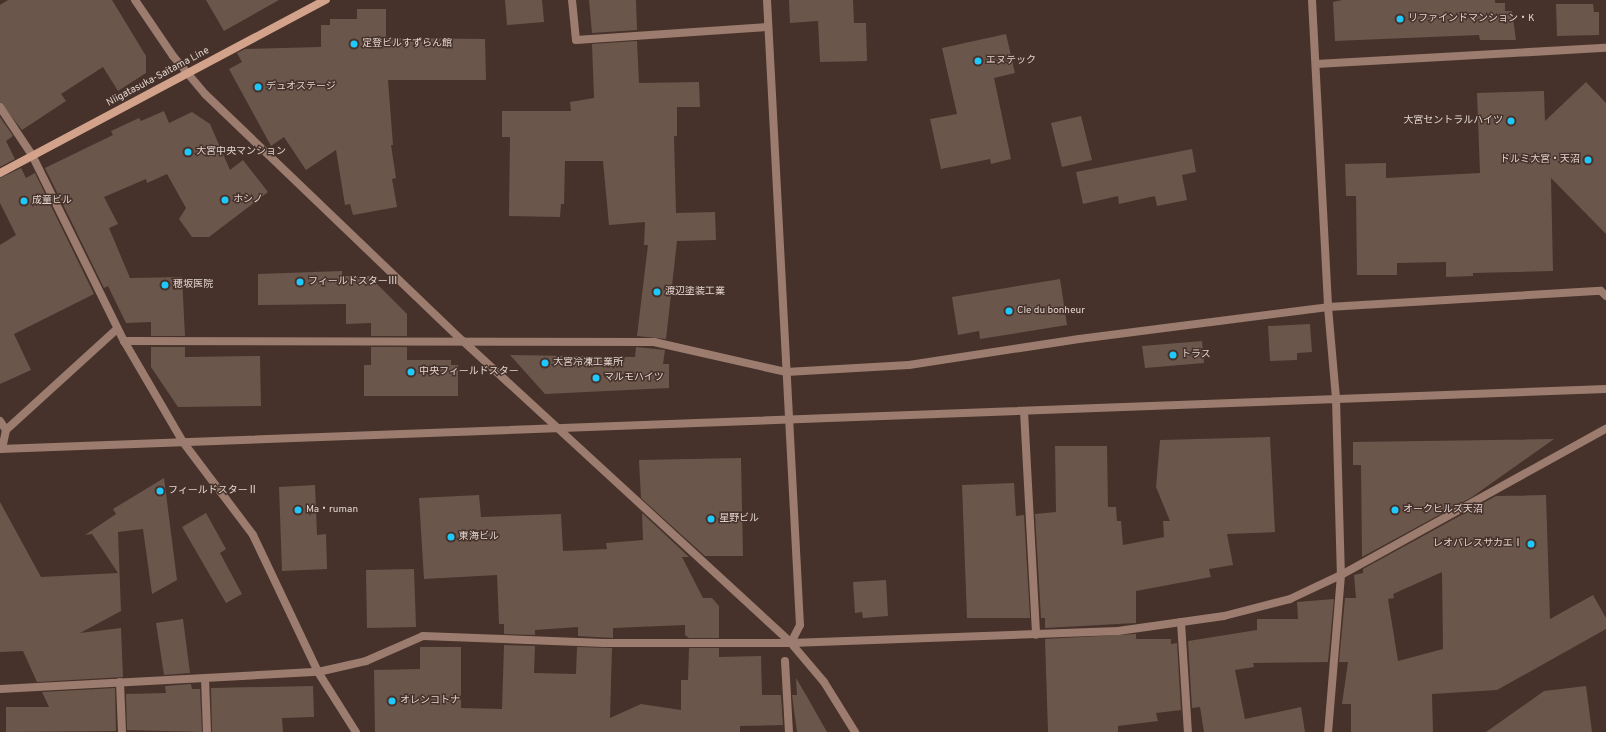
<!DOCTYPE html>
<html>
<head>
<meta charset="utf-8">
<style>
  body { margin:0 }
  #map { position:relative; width:1606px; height:732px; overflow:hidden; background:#46322a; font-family:Overpass,"Noto Sans JP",sans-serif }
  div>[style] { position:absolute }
  .building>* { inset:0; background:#6b564c }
  .service>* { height:8px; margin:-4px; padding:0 4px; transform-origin:4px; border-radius:4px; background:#9b7c6e }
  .minor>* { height:8px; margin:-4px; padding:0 4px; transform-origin:4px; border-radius:4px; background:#9b7c6e }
  .tertiary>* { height:8px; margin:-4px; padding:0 4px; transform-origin:4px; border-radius:4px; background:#9b7c6e }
  .secondary>* { height:8px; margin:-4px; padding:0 4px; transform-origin:4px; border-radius:4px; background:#d3a28b }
  .dots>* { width:11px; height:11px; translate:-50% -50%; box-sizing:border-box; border:2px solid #46322a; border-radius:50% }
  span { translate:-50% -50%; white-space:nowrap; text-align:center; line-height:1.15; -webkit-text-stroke:3px #46322a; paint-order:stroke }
  .poi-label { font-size:10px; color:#e1d4cf }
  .left { translate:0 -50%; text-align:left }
  .right { translate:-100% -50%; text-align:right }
  .street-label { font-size:10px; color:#e1d4cf }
</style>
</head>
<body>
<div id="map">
  <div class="building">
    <i style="clip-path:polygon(8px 0,112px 0,146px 56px,146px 73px,118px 91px,103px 67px,61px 94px,66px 101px,22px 130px,0 102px,0 5px)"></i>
    <i style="clip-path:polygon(206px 0,279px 0,224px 31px)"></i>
    <i style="clip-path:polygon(505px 0,542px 0,544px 22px,507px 25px)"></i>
    <i style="clip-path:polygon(589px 0,636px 0,637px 30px,592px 33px)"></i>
    <i style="clip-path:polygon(789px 0,853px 0,854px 23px,866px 23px,867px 61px,820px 62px,818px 21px,790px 23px)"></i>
    <i style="clip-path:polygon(1342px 0,1495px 0,1495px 3px,1505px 3px,1505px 11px,1512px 11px,1516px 40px,1480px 40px,1479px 35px,1335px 41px,1333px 2px)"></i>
    <i style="clip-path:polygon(1556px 4px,1593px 4px,1594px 12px,1599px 12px,1599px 35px,1557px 36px)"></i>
    <i style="clip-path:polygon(357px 9px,386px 9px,386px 38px,485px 39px,486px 80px,388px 80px,393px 145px,391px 145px,396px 178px,392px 179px,397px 207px,353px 215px,350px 204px,345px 205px,336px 150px,306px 170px,284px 137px,271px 146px,229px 69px,242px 62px,237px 53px,245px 49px,321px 47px,321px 25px,330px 25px,330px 19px,357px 19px)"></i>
    <i style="clip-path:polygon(1006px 34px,1015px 73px,994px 78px,1011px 159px,991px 164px,990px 159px,941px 169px,930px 119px,957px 114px,942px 48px)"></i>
    <i style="clip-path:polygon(637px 41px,639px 83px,699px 82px,700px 107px,677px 107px,677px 136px,674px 136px,676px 213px,715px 212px,716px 240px,677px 241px,666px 339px,637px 336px,648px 245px,644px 245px,645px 222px,609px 225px,603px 161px,565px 161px,564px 204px,561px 204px,560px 217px,509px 216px,510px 137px,502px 137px,502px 111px,571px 111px,570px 102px,594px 98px,592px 44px)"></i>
    <i style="clip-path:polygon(1586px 82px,1606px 103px,1606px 234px,1551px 178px,1553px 271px,1473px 273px,1473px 276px,1446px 277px,1446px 262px,1397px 263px,1397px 275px,1357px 275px,1356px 196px,1346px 196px,1345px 164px,1386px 163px,1386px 178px,1480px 173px,1477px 93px,1544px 91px,1545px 121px)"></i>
    <i style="clip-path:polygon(164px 111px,169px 123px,192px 112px,210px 124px,230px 170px,243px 160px,268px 192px,209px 237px,192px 237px,179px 219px,186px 208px,167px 174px,147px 183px,146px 179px,104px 197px,118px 224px,109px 228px,130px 278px,182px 277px,185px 336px,151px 336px,151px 322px,126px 323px,108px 286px,104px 288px,45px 168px,113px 135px,111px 131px,139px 118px,141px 121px)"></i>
    <i style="clip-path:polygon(1081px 116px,1092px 160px,1062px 167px,1051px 123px)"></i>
    <i style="clip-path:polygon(0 117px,13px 136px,6px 141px,15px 159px,0 167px)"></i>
    <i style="clip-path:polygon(1192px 149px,1196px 172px,1182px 175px,1187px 200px,1157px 206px,1155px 196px,1119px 204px,1118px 196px,1083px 204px,1076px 172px)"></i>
    <i style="clip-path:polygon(21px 168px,26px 178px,35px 173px,94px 294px,14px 334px,31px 370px,0 384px,0 245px,16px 235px,0 203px,0 178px)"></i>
    <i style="clip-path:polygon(342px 271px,342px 276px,369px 276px,407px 314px,407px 336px,371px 336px,371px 323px,346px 324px,346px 304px,258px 305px,258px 274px)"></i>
    <i style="clip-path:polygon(1060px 279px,1067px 325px,980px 339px,979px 331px,958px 335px,952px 297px)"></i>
    <i style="clip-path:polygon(1310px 324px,1312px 352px,1297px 353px,1297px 360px,1270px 361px,1268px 326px)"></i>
    <i style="clip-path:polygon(1202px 341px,1204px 363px,1145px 368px,1142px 346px)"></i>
    <i style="clip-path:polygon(151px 347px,185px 347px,185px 357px,260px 356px,261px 406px,178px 407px,151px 367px)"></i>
    <i style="clip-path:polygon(371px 347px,407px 347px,407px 360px,451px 360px,451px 365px,458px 365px,458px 396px,364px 396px,364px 365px,371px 365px)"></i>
    <i style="clip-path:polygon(636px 347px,665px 350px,663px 364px,669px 364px,669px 388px,545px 394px,510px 355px,635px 357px)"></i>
    <i style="clip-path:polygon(1270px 437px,1275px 532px,1227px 534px,1233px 565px,1209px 569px,1211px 577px,1136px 591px,1136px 623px,1045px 628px,1045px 618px,1041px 618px,1035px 514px,1056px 512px,1055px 446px,1107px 446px,1108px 507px,1116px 507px,1117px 521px,1121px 521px,1123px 545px,1164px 537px,1163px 521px,1170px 521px,1156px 487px,1160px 440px)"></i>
    <i style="clip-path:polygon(1554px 439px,1472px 497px,1362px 557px,1361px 465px,1353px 465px,1353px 442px)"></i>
    <i style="clip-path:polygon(741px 458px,743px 556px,705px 556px,641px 498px,639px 460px)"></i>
    <i style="clip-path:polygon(164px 478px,177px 580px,152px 594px,143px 529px,118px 532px,121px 611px,80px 633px,121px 628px,123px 677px,37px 682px,23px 651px,0 652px,0 502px,41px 577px,118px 573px,92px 534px,85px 535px,116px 514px,113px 509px)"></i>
    <i style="clip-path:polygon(1014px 483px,1016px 516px,1024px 515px,1030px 618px,967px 618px,962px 485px)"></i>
    <i style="clip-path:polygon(315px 485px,317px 535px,326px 534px,327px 569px,282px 571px,279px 487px)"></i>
    <i style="clip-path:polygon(479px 495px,481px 517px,561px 514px,563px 551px,607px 549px,606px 543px,643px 540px,642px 513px,689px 557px,682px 557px,703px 598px,712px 598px,719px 606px,719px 638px,689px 638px,685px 635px,685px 625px,613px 628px,613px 638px,578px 636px,578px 627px,535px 630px,535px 635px,504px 634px,504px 624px,499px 624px,497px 575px,424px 579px,419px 498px)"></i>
    <i style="clip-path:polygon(evenodd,1546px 495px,1550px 619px,1593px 595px,1606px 618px,1606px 629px,1497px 690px,1432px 694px,1433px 732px,1351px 732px,1351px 704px,1342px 704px,1348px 662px,1339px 662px,1345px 598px,1356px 598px,1354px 575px,1363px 573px,1363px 569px,1496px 496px,1546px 495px,1442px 572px,1443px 649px,1398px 661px,1388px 599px,1394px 598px,1393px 594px,1442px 572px)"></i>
    <i style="clip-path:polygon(206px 513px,226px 549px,220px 553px,242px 594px,226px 603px,182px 527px)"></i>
    <i style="clip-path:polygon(414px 569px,416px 627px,367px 628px,366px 570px)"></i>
    <i style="clip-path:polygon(886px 580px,888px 616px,863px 618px,862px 612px,855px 613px,853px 582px)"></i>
    <i style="clip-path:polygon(1334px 599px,1328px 662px,1253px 663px,1254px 667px,1235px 670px,1245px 719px,1301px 707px,1305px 732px,1204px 732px,1200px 707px,1192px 708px,1188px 641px,1257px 630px,1257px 619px,1298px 619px,1297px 602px)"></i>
    <i style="clip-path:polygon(183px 619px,190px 673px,164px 675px,156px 623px)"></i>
    <i style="clip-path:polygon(1136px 634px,1136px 639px,1171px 639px,1171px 644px,1177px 643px,1181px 710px,1156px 713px,1158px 721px,1118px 726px,1118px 732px,1048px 732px,1045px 639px)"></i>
    <i style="clip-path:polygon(504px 645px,535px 646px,534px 673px,576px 674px,577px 647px,612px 648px,610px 718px,641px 704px,681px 710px,681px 680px,688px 680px,689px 648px,719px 648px,719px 657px,761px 656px,762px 695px,781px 695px,783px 725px,740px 726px,740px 732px,375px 732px,374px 670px,420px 669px,420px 647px,461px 647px,461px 708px,502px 709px)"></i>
    <i style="clip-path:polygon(796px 678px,806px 695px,827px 732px,797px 732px,792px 695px,797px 695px)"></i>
    <i style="clip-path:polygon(191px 684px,192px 689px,200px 689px,202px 732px,127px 730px,126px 694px,166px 693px,165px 686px)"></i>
    <i style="clip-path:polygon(313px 686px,314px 717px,282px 718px,283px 732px,212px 732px,211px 688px)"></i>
    <i style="clip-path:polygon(1586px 686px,1592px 732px,1486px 732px,1544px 691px)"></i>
    <i style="clip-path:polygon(115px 688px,116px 731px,6px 732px,6px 707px,49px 707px,42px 692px)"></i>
  </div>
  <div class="service">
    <i style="left:1024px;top:411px;width:224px;rotate:86.9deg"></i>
    <i style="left:0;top:421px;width:11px;rotate:56deg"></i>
    <i style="left:785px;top:661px;width:71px;rotate:86.8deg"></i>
    <i style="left:205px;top:678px;width:54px;rotate:87.9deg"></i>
    <i style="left:120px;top:682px;width:50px;rotate:87.7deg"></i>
  </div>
  <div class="minor">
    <i style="left:572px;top:0;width:40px;rotate:84.3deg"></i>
    <i style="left:576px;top:40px;width:192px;rotate:-3.9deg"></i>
    <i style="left:767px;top:0;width:626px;rotate:86.98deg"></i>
    <i style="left:800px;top:625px;width:20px;rotate:117deg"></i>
    <i style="left:1312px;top:0;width:307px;rotate:87deg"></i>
    <i style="left:1328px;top:307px;width:92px;rotate:85deg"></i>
    <i style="left:1336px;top:399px;width:176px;rotate:88.4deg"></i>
    <i style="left:1341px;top:575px;width:158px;rotate:94.7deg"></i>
    <i style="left:1316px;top:64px;width:290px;rotate:-3.2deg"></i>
    <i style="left:0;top:107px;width:58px;rotate:56.3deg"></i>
    <i style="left:32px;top:155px;width:208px;rotate:63.7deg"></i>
    <i style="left:124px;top:341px;width:117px;rotate:59.7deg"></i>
    <i style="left:183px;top:442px;width:116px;rotate:53deg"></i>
    <i style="left:253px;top:535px;width:152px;rotate:64.6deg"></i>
    <i style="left:318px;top:672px;width:71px;rotate:57.7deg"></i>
    <i style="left:124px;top:341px;width:530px;rotate:0.11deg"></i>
    <i style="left:654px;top:342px;width:135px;rotate:12.8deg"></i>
    <i style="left:786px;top:372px;width:123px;rotate:-3.3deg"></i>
    <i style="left:909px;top:365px;width:172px;rotate:-8.7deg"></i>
    <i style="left:1079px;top:339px;width:251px;rotate:-7.3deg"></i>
    <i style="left:1328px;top:307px;width:273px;rotate:-3.4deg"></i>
    <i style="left:1601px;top:291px;width:7px;rotate:45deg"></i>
    <i style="left:2px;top:449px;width:19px;rotate:-78deg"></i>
    <i style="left:6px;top:430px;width:150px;rotate:-42.3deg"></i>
    <i style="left:1181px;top:622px;width:110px;rotate:86.4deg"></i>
    <i style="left:0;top:689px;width:318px;rotate:-3.1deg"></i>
    <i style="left:318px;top:672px;width:49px;rotate:-12.9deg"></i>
    <i style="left:366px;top:661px;width:62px;rotate:-23.7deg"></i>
    <i style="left:423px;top:636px;width:181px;rotate:2.2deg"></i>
    <i style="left:604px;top:643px;width:187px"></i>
    <i style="left:791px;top:643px;width:327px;rotate:-2.1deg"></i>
    <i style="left:1118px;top:631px;width:107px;rotate:-8.1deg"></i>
    <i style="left:1224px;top:616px;width:68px;rotate:-14.4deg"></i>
    <i style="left:1290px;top:599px;width:56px;rotate:-25.2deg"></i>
    <i style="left:1341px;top:575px;width:303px;rotate:-28.9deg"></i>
  </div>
  <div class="tertiary">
    <i style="left:135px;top:0;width:68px;rotate:55.8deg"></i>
    <i style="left:173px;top:56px;width:50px;rotate:49.9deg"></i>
    <i style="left:205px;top:94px;width:357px;rotate:43.8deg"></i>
    <i style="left:463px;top:341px;width:446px;rotate:42.6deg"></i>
    <i style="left:791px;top:643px;width:51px;rotate:49.8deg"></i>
    <i style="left:824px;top:682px;width:59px;rotate:58.2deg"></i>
    <i style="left:0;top:449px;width:1607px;rotate:-2.14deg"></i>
  </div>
  <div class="secondary">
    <i style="left:0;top:173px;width:369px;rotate:-28deg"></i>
  </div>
  <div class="dots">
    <i style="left:1400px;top:19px;background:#1ec9fd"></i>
    <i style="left:354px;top:44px;background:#1ec9fd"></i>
    <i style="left:978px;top:61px;background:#1ec9fd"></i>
    <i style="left:258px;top:87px;background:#1ec9fd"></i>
    <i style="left:1511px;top:121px;background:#1ec9fd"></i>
    <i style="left:188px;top:152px;background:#1ec9fd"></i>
    <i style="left:1588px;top:160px;background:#1ec9fd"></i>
    <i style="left:225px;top:200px;background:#1ec9fd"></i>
    <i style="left:24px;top:201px;background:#1ec9fd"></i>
    <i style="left:300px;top:282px;background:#1ec9fd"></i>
    <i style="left:165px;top:285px;background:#1ec9fd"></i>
    <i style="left:657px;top:292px;background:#1ec9fd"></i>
    <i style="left:1009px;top:311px;background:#1ec9fd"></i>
    <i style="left:1173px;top:355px;background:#1ec9fd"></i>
    <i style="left:545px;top:363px;background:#1ec9fd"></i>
    <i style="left:411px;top:372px;background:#1ec9fd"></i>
    <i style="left:596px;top:378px;background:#1ec9fd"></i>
    <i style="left:160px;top:491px;background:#1ec9fd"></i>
    <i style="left:298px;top:510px;background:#1ec9fd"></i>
    <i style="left:1395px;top:510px;background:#1ec9fd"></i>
    <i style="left:711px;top:519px;background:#1ec9fd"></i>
    <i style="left:451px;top:537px;background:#1ec9fd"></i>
    <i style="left:1531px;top:544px;background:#1ec9fd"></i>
    <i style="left:392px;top:701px;background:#1ec9fd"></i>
  </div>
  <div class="poi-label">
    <span class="left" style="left:1408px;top:19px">リファインドマンション・K</span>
    <span class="left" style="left:362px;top:44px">定登ビルすずらん館</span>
    <span class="left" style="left:986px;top:61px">エヌテック</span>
    <span class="left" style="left:266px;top:87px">デュオステージ</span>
    <span class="right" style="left:1503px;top:121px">大宮セントラルハイツ</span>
    <span class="left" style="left:196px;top:152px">大宮中央マンション</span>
    <span class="right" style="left:1580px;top:160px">ドルミ大宮・天沼</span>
    <span class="left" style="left:233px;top:200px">ホシノ</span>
    <span class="left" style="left:32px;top:201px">成童ビル</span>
    <span class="left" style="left:308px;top:282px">フィールドスターⅢ</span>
    <span class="left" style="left:173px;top:285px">穂坂医院</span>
    <span class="left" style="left:665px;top:292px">渡辺塗装工業</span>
    <span class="left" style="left:1017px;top:311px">Cle du bonheur</span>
    <span class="left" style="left:1181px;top:355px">トラス</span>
    <span class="left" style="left:553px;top:363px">大宮冷凍工業所</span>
    <span class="left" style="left:419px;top:372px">中央フィールドスター</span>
    <span class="left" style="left:604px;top:378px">マルモハイツ</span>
    <span class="left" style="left:168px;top:491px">フィールドスターⅡ</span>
    <span class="left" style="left:306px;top:510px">Ma・ruman</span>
    <span class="left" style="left:1403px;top:510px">オークヒルズ天沼</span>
    <span class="left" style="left:719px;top:519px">星野ビル</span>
    <span class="left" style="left:459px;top:537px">東海ビル</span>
    <span class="right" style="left:1523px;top:544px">レオパレスサカエⅠ</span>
    <span class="left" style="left:400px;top:701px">オレンコトナ</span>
  </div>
  <div class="street-label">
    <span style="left:158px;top:77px;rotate:-28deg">Niigatasuka-Saitama Line</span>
  </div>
</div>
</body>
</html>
